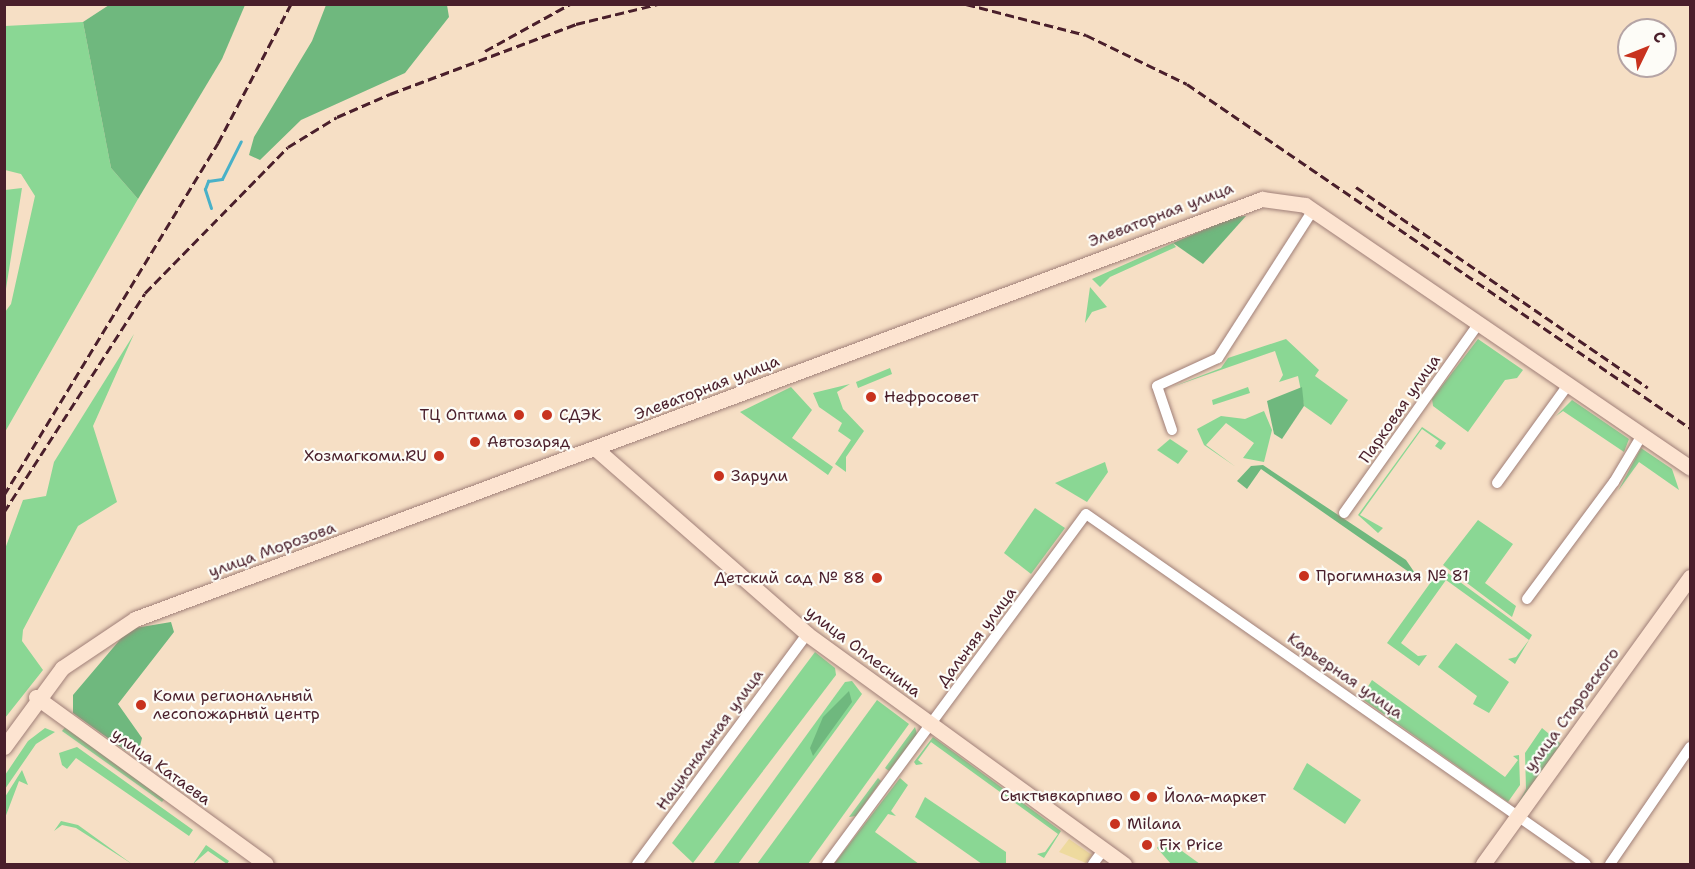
<!DOCTYPE html>
<html>
<head>
<meta charset="utf-8">
<style>
  body { margin:0 }
  #map { position:relative; width:1695px; height:869px; overflow:hidden; background:#f6dfc5; font-family:"Shantell Sans",sans-serif }
  div>[style] { position:absolute }
  .green>* { inset:0; background:#8ad794 }
  .forest>* { inset:0; background:#6fb87e }
  .sand>* { inset:0; background:#eeda9e }
  .stream>* { height:3px; margin:-1.5px; padding:0 1.5px; transform-origin:1.5px; border-radius:1.5px; background:#49b1c8 }
  .roads { filter:drop-shadow(0 0 2px #a07f78) drop-shadow(0 0 2px #a07f78) }
  .street>* { height:10px; margin:-5px; padding:0 5px; transform-origin:5px; border-radius:5px; background:#fff }
  .secondary>* { height:15px; margin:-7.5px; padding:0 7.5px; transform-origin:7.5px; border-radius:7.5px; background:#fde4d1 }
  .rail>* { height:3px; margin-top:-1.5px; transform-origin:0; background:repeating-linear-gradient(90deg,#4a1f2b 0 9px,transparent 0 13.5px) }
  .dots>* { width:16px; height:16px; translate:-50% -50%; box-sizing:border-box; border:3px solid #fdfcf7; border-radius:50% }
  span { translate:-50% -50%; white-space:nowrap; text-align:center; line-height:1.15; -webkit-text-stroke:4.5px #fdfcf7; paint-order:stroke }
  .street-label { font-size:16px; color:#4a1f2b }
  .poi-label { font-size:16px; color:#4a1f2b }
  .left { translate:0 -50%; text-align:left }
  .right { translate:-100% -50%; text-align:right }
  .frame { position:absolute; inset:0; border:6px solid #4a1f2b; pointer-events:none }
  .north { position:absolute; left:1617px; top:18px; width:60px; height:60px; box-sizing:border-box; background:#fdfcf7; border:2px solid #b5a4a5; border-radius:50%; rotate:47deg; font-size:16px; font-weight:700; line-height:24px; text-align:center; color:#4a1f2b }
  .north::after { content:''; display:block; margin:auto; width:21px; height:27px; background:#c8321e; clip-path:polygon(50% 0,100% 100%,50% 72%,0 100%) }
</style>
</head>
<body>
<div id="map">
  <div class="green">
    <i style="clip-path:polygon(83px 22px,111px 168px,138px 199px,5px 432px,5px 312px,11px 304px,35px 196px,21px 174px,5px 170px,5px 26px)"></i>
    <i style="clip-path:polygon(22px 188px,5px 295px,5px 190px)"></i>
    <i style="clip-path:polygon(1173px 243px,1176px 247px,1110px 277px,1100px 287px,1092px 279px)"></i>
    <i style="clip-path:polygon(1090px 287px,1107px 307px,1092px 312px,1085px 323px)"></i>
    <i style="clip-path:polygon(134px 334px,93px 426px,117px 502px,78px 526px,23px 630px,22px 641px,43px 670px,5px 718px,5px 549px,23px 500px,46px 496px,54px 462px)"></i>
    <i style="clip-path:polygon(1286px 339px,1319px 370px,1315px 376px,1348px 400px,1331px 425px,1304px 406px,1298px 376px,1279px 382px,1283px 375px,1275px 351px,1172px 387px,1221px 368px,1228px 358px)"></i>
    <i style="clip-path:polygon(1478px 339px,1523px 370px,1517px 378px,1505px 380px,1468px 432px,1433px 406px,1432px 399px)"></i>
    <i style="clip-path:polygon(890px 368px,892px 374px,858px 388px,856px 382px)"></i>
    <i style="clip-path:polygon(850px 384px,837px 392px,843px 409px,864px 431px,846px 457px,846px 472px,835px 464px,851px 440px,838px 431px,842px 423px,819px 407px,813px 393px)"></i>
    <i style="clip-path:polygon(791px 387px,812px 410px,792px 438px,833px 467px,828px 475px,740px 412px)"></i>
    <i style="clip-path:polygon(1248px 387px,1250px 393px,1213px 405px,1212px 400px)"></i>
    <i style="clip-path:polygon(1572px 400px,1629px 439px,1624px 452px,1563px 411px,1556px 416px)"></i>
    <i style="clip-path:polygon(1264px 411px,1272px 430px,1264px 462px,1243px 458px,1254px 443px,1226px 423px,1206px 445px,1236px 467px,1204px 445px,1197px 429px,1221px 416px,1245px 419px)"></i>
    <i style="clip-path:polygon(1422px 427px,1446px 443px,1441px 450px,1435px 446px,1439px 441px,1422px 429px,1360px 515px,1383px 528px,1378px 533px,1358px 515px)"></i>
    <i style="clip-path:polygon(1170px 439px,1188px 451px,1178px 464px,1157px 450px)"></i>
    <i style="clip-path:polygon(1641px 448px,1672px 469px,1679px 490px,1639px 462px,1618px 491px)"></i>
    <i style="clip-path:polygon(1105px 462px,1108px 472px,1087px 502px,1055px 483px)"></i>
    <i style="clip-path:polygon(1035px 508px,1065px 528px,1031px 574px,1004px 553px)"></i>
    <i style="clip-path:polygon(1478px 520px,1513px 544px,1485px 583px,1516px 606px,1512px 617px,1443px 565px)"></i>
    <i style="clip-path:polygon(1441px 568px,1532px 635px,1515px 664px,1508px 659px,1516px 657px,1529px 640px,1446px 580px,1401px 643px,1418px 656px,1427px 655px,1419px 666px,1387px 643px)"></i>
    <i style="clip-path:polygon(1456px 643px,1509px 682px,1489px 713px,1473px 704px,1477px 696px,1438px 667px)"></i>
    <i style="clip-path:polygon(815px 652px,835px 668px,836px 675px,693px 863px,672px 843px)"></i>
    <i style="clip-path:polygon(1372px 680px,1505px 777px,1518px 760px,1513px 756px,1519px 755px,1520px 785px,1508px 802px,1361px 698px)"></i>
    <i style="clip-path:polygon(852px 681px,862px 694px,738px 864px,713px 864px,845px 682px)"></i>
    <i style="clip-path:polygon(877px 700px,909px 724px,808px 864px,757px 864px)"></i>
    <i style="clip-path:polygon(66px 726px,166px 797px,162px 802px,62px 731px)"></i>
    <i style="clip-path:polygon(915px 727px,917px 734px,889px 771px,885px 768px)"></i>
    <i style="clip-path:polygon(45px 728px,55px 732px,36px 744px,5px 789px,5px 775px,28px 741px)"></i>
    <i style="clip-path:polygon(1542px 728px,1561px 744px,1516px 807px,1526px 789px,1525px 753px)"></i>
    <i style="clip-path:polygon(933px 737px,1061px 831px,1044px 858px,1037px 854px,1045px 852px,1058px 834px,931px 742px,918px 760px,923px 764px,916px 765px,914px 762px)"></i>
    <i style="clip-path:polygon(77px 747px,193px 830px,189px 836px,76px 758px,67px 769px,62px 765px,59px 753px)"></i>
    <i style="clip-path:polygon(1307px 763px,1361px 800px,1345px 824px,1293px 789px)"></i>
    <i style="clip-path:polygon(22px 770px,28px 785px,19px 781px,5px 818px,5px 797px)"></i>
    <i style="clip-path:polygon(878px 778px,881px 781px,856px 816px,849px 817px)"></i>
    <i style="clip-path:polygon(900px 778px,908px 785px,891px 811px,896px 816px,888px 814px,875px 832px,919px 864px,834px 864px)"></i>
    <i style="clip-path:polygon(925px 797px,1006px 852px,1006px 864px,982px 864px,915px 817px)"></i>
    <i style="clip-path:polygon(61px 821px,78px 825px,132px 864px,76px 828px,62px 825px,54px 831px)"></i>
    <i style="clip-path:polygon(1164px 838px,1200px 864px,1171px 864px,1157px 848px)"></i>
    <i style="clip-path:polygon(206px 845px,229px 861px,227px 864px,208px 851px,193px 864px)"></i>
  </div>
  <div class="forest">
    <i style="clip-path:polygon(109px 5px,245px 5px,222px 59px,138px 199px,111px 168px,83px 22px)"></i>
    <i style="clip-path:polygon(326px 5px,447px 5px,449px 17px,405px 73px,301px 120px,260px 160px,249px 155px,254px 137px,312px 41px)"></i>
    <i style="clip-path:polygon(1246px 216px,1203px 264px,1173px 243px,1234px 217px)"></i>
    <i style="clip-path:polygon(1302px 387px,1304px 406px,1282px 439px,1274px 434px,1267px 401px)"></i>
    <i style="clip-path:polygon(1263px 465px,1406px 560px,1419px 579px,1261px 469px,1247px 489px,1237px 481px,1251px 466px)"></i>
    <i style="clip-path:polygon(171px 622px,174px 632px,118px 704px,142px 738px,140px 746px,126px 751px,73px 713px,73px 695px,129px 629px)"></i>
    <i style="clip-path:polygon(849px 691px,852px 702px,813px 756px,810px 748px,823px 717px)"></i>
  </div>
  <div class="sand">
    <i style="clip-path:polygon(1069px 839px,1092px 855px,1086px 863px,1059px 852px)"></i>
  </div>
  <div class="stream">
    <i style="left:211px;top:208px;width:20px;rotate:-108deg"></i>
    <i style="left:205px;top:189px;width:9px;rotate:-69deg"></i>
    <i style="left:208px;top:181px;width:14px;rotate:-8deg"></i>
    <i style="left:222px;top:179px;width:42px;rotate:-63.4deg"></i>
  </div>
  <div class="roads">
    <div class="street">
      <i style="left:1172px;top:430px;width:46px;rotate:-108.8deg"></i>
      <i style="left:1157px;top:386px;width:67px;rotate:-24.7deg"></i>
      <i style="left:1218px;top:358px;width:176px;rotate:-57.3deg"></i>
      <i style="left:1497px;top:483px;width:121px;rotate:-54.1deg"></i>
      <i style="left:1344px;top:513px;width:233px;rotate:-54.6deg"></i>
      <i style="left:1527px;top:599px;width:146px;rotate:-53.4deg"></i>
      <i style="left:1614px;top:482px;width:55px;rotate:-59.2deg"></i>
      <i style="left:637px;top:864px;width:286px;rotate:-53.5deg"></i>
      <i style="left:827px;top:864px;width:435px;rotate:-53.5deg"></i>
      <i style="left:1086px;top:514px;width:610px;rotate:34.99deg"></i>
      <i style="left:1093px;top:864px;width:17px;rotate:-54deg"></i>
      <i style="left:1610px;top:864px;width:142px;rotate:-55.6deg"></i>
    </div>
    <div class="secondary">
      <i style="left:596px;top:449px;width:281px;rotate:41.2deg"></i>
      <i style="left:807px;top:634px;width:392px;rotate:36deg"></i>
      <i style="left:36px;top:697px;width:284px;rotate:36deg"></i>
      <i style="left:4px;top:747px;width:98px;rotate:-53.7deg"></i>
      <i style="left:62px;top:668px;width:88px;rotate:-33.9deg"></i>
      <i style="left:135px;top:619px;width:1203px;rotate:-20.44deg"></i>
      <i style="left:1262px;top:199px;width:43px;rotate:7.9deg"></i>
      <i style="left:1305px;top:205px;width:466px;rotate:34.3deg"></i>
      <i style="left:1483px;top:864px;width:354px;rotate:-54.2deg"></i>
    </div>
  </div>
  <div class="rail">
    <i style="left:966px;top:4px;width:124px;rotate:14.5deg"></i>
    <i style="left:1086px;top:35px;width:112px;rotate:25.9deg"></i>
    <i style="left:1187px;top:84px;width:609px;rotate:34.37deg"></i>
    <i style="left:485px;top:51px;width:97px;rotate:-28.9deg"></i>
    <i style="left:1356px;top:187px;width:354px;rotate:34.5deg"></i>
    <i style="left:4px;top:495px;width:412px;rotate:-58.7deg"></i>
    <i style="left:218px;top:143px;width:157px;rotate:-62.3deg"></i>
    <i style="left:4px;top:512px;width:260px;rotate:-57.2deg"></i>
    <i style="left:145px;top:293px;width:204px;rotate:-45.6deg"></i>
    <i style="left:288px;top:147px;width:57px;rotate:-31.5deg"></i>
    <i style="left:337px;top:117px;width:58px;rotate:-23.5deg"></i>
    <i style="left:390px;top:94px;width:199px;rotate:-20.6deg"></i>
    <i style="left:576px;top:24px;width:84px;rotate:-13.7deg"></i>
  </div>
  <div class="dots">
    <i style="left:871px;top:397px;background:#c8321e"></i>
    <i style="left:519px;top:415px;background:#c8321e"></i>
    <i style="left:547px;top:415px;background:#c8321e"></i>
    <i style="left:475px;top:442px;background:#c8321e"></i>
    <i style="left:439px;top:456px;background:#c8321e"></i>
    <i style="left:719px;top:476px;background:#c8321e"></i>
    <i style="left:1304px;top:576px;background:#c8321e"></i>
    <i style="left:877px;top:578px;background:#c8321e"></i>
    <i style="left:141px;top:705px;background:#c8321e"></i>
    <i style="left:1135px;top:796px;background:#c8321e"></i>
    <i style="left:1152px;top:797px;background:#c8321e"></i>
    <i style="left:1115px;top:824px;background:#c8321e"></i>
    <i style="left:1147px;top:845px;background:#c8321e"></i>
  </div>
  <div class="street-label">
    <span style="left:1161px;top:215px;rotate:-21deg">Элеваторная улица</span>
    <span style="left:707px;top:388px;rotate:-21deg">Элеваторная улица</span>
    <span style="left:1400px;top:409px;rotate:-55deg">Парковая улица</span>
    <span style="left:272px;top:550px;rotate:-20deg">улица Морозова</span>
    <span style="left:977px;top:637px;rotate:-53deg">Дальняя улица</span>
    <span style="left:863px;top:652px;rotate:37deg">улица Оплеснина</span>
    <span style="left:1345px;top:676px;rotate:35deg">Карьерная улица</span>
    <span style="left:1572px;top:710px;rotate:-54deg">улица Старовского</span>
    <span style="left:710px;top:740px;rotate:-54deg">Национальная улица</span>
    <span style="left:161px;top:767px;rotate:36deg">улица Катаева</span>
  </div>
  <div class="poi-label">
    <span class="left" style="left:884px;top:397px">Нефросовет</span>
    <span class="right" style="left:507px;top:415px">ТЦ Оптима</span>
    <span class="left" style="left:559px;top:415px">СДЭК</span>
    <span class="left" style="left:487px;top:442px">Автозаряд</span>
    <span class="right" style="left:427px;top:456px">Хозмагкоми.RU</span>
    <span class="left" style="left:731px;top:476px">Зарули</span>
    <span class="left" style="left:1316px;top:576px">Прогимназия № 81</span>
    <span class="right" style="left:865px;top:578px">Детский сад № 88</span>
    <span class="left" style="left:153px;top:705px">Коми региональный<br>лесопожарный центр</span>
    <span class="right" style="left:1123px;top:796px">Сыктывкарпиво</span>
    <span class="left" style="left:1164px;top:797px">Йола-маркет</span>
    <span class="left" style="left:1127px;top:824px">Milana</span>
    <span class="left" style="left:1159px;top:845px">Fix Price</span>
  </div>
  <div class="frame"></div>
  <div class="north">С</div>
</div>
</body>
</html>
